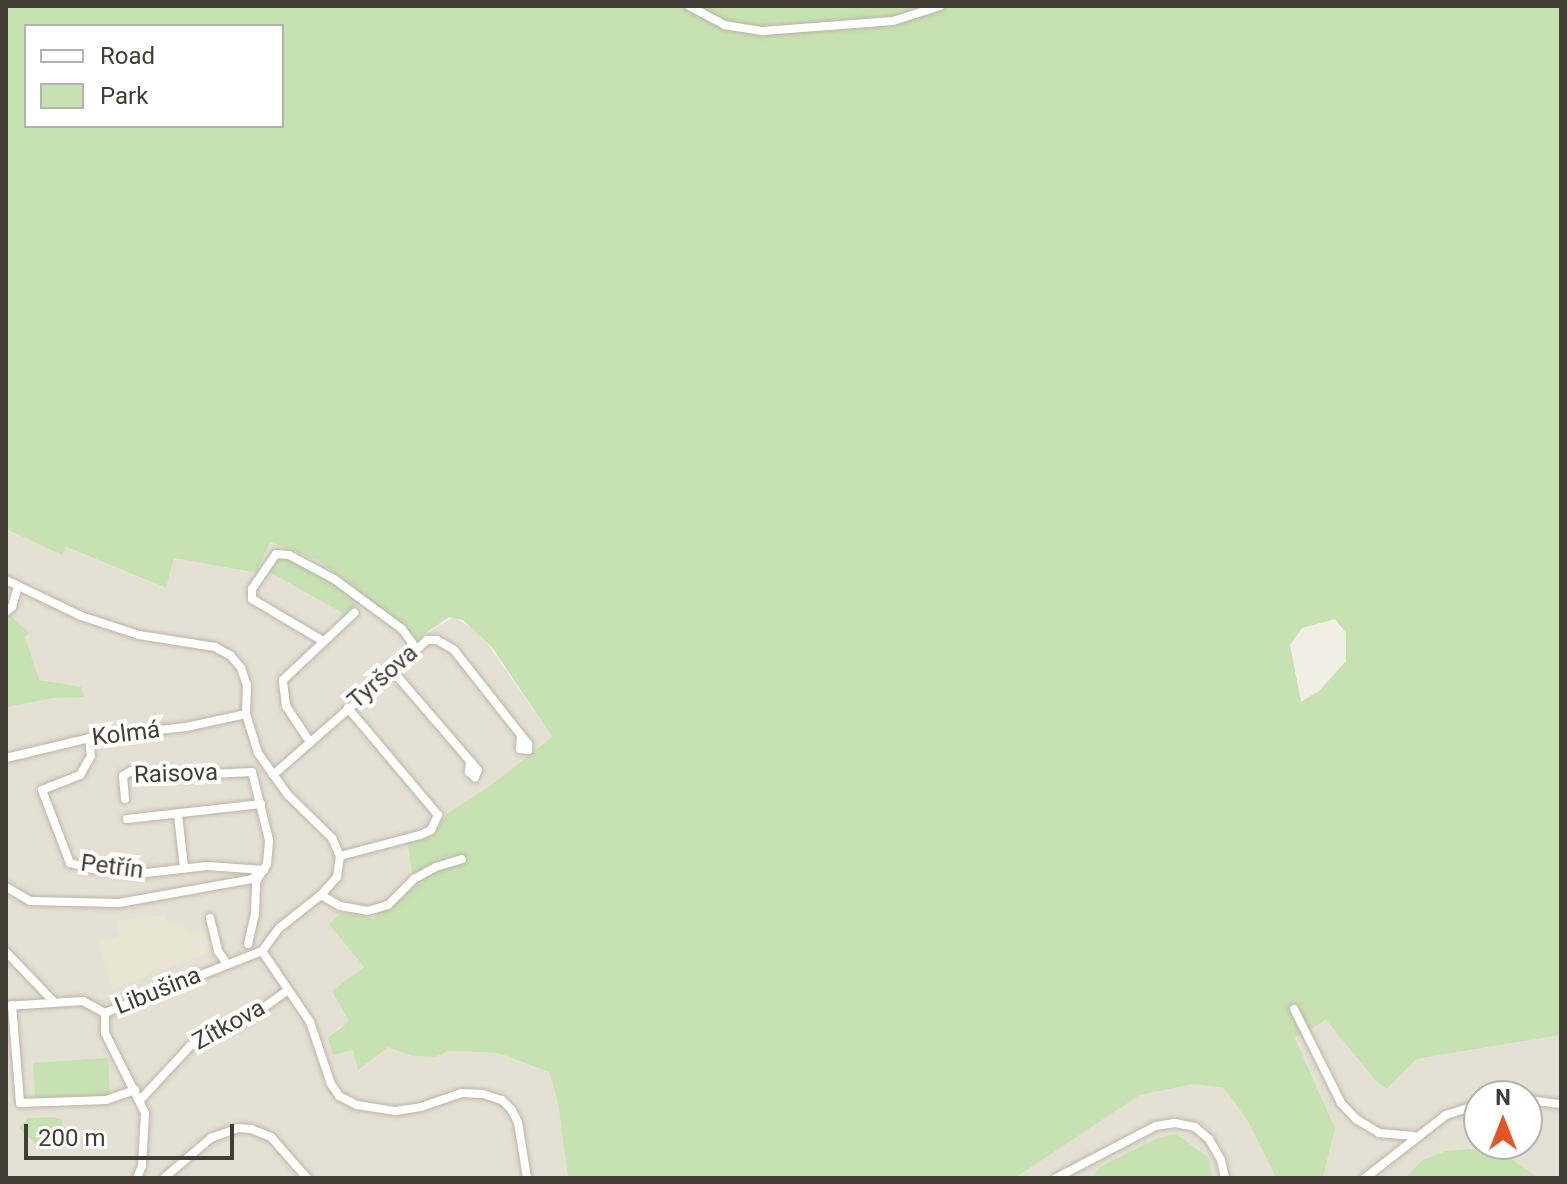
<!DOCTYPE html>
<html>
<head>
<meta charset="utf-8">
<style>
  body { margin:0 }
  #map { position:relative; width:1567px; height:1184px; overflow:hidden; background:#f1eee5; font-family:Roboto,sans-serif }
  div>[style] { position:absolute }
  .residential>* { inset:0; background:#e4e0d3 }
  .education>* { inset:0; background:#e9e4d0 }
  .green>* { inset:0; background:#c7e2b1 }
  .roads { filter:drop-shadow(0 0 2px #bbb6a8) drop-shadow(0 0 2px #bbb6a8) }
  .minor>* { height:8px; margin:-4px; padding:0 4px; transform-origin:4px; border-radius:4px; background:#fff }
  span { translate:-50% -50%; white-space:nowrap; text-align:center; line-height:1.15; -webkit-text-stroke:8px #fff; paint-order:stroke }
  .street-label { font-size:24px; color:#423e35 }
  .frame { position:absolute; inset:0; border:8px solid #423e35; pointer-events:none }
  .legend { position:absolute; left:24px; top:24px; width:260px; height:104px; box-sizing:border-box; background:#fff; border:2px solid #b3b2ae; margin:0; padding:10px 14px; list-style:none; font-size:24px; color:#423e35 }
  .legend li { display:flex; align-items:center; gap:16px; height:40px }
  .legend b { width:40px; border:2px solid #b3b2ae }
  .north { position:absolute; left:1463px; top:1080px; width:80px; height:80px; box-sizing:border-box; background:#fff; border:2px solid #b3b2ae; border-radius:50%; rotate:0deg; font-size:22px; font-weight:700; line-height:32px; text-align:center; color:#423e35 }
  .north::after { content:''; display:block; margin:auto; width:28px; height:36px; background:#e65426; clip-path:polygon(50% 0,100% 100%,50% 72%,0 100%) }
  .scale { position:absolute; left:24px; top:1124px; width:210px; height:36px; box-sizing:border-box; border:4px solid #423e35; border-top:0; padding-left:10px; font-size:24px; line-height:28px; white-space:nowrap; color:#423e35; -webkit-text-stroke:6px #fff; paint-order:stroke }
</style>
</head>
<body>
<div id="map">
  <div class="residential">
    <i style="clip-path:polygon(6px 529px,61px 554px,65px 547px,165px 588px,174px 558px,257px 573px,270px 542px,317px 560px,416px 639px,454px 617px,480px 633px,552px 737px,494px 783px,446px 814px,436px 832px,408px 840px,413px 878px,373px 919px,342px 912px,330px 923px,364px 967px,350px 1022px,338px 1028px,334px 1035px,369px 1060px,388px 1046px,412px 1056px,436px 1057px,448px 1051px,498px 1053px,549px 1072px,558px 1103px,568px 1178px,6px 1178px)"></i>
    <i style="clip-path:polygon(evenodd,1326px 1020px,1376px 1081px,1387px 1089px,1417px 1059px,1561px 1035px,1561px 1178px,1539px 1178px,1510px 1158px,1411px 1172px,1405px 1178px,1323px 1178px,1335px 1128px,1295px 1038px,1326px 1020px,1479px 1096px,1527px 1096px,1527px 1144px,1479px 1144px,1479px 1096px)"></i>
    <i style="clip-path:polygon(1194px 1084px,1224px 1088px,1247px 1120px,1276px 1178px,1212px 1178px,1209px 1158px,1100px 1167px,1091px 1178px,1015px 1178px,1140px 1095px)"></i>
  </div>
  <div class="education">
    <i style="clip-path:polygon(164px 915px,170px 926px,186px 926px,189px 935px,211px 930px,215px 946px,210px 952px,112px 989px,98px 942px,120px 936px,116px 925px,119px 920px)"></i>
  </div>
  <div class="green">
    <i style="clip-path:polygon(evenodd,6px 6px,1561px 6px,1561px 1035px,1417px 1059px,1387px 1089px,1376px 1081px,1326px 1020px,1295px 1038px,1335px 1128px,1323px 1178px,1276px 1178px,1247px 1120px,1224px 1088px,1194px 1084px,1140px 1095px,1015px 1178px,568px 1178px,558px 1103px,549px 1072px,498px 1053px,448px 1051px,436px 1057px,412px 1056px,388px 1047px,358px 1070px,353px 1050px,333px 1055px,328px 1038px,349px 1021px,332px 991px,364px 967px,329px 924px,342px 912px,373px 919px,413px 878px,407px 840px,436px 832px,446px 814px,494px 783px,552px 737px,492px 647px,463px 620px,449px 617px,417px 639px,317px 560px,270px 542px,257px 573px,174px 558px,166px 588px,66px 547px,62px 555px,6px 529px,6px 6px,26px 26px,282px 26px,282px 126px,26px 126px,26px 26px,6px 6px,1335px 619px,1346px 633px,1346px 661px,1320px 690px,1301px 702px,1290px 645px,1302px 628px,1335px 619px)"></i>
    <i style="clip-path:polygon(285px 556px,331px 581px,361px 601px,342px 620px,341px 612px,268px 571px,274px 558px)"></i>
    <i style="clip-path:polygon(8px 613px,29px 633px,25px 637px,39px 680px,81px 687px,84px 697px,53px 698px,6px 707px)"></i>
    <i style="clip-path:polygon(108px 1058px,110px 1095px,35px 1100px,33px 1063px)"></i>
    <i style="clip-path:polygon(55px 1117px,62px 1120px,62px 1131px,37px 1145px,19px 1128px,28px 1118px)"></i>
    <i style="clip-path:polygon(1176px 1134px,1209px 1158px,1212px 1178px,1091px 1178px,1100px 1167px,1158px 1138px)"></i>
    <i style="clip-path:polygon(1469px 1149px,1510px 1158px,1539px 1178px,1405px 1178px,1423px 1160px,1446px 1151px)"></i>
  </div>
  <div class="roads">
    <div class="minor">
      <i style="left:689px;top:6px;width:40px;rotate:28deg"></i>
      <i style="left:724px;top:25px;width:39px;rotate:9deg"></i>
      <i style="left:763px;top:31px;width:130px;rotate:-4.4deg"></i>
      <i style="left:893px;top:21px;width:49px;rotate:-17.7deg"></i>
      <i style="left:6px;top:580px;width:83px;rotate:25.6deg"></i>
      <i style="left:81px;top:616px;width:61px;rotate:18.1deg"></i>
      <i style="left:139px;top:635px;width:77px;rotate:9deg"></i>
      <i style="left:215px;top:647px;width:18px;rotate:29deg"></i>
      <i style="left:231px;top:656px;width:16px;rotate:50deg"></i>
      <i style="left:241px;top:668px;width:18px;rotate:71deg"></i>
      <i style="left:247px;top:685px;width:29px;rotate:92deg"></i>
      <i style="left:246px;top:714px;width:41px;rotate:72.9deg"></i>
      <i style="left:258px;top:753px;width:52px;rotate:54.5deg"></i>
      <i style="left:288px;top:795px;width:62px;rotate:44.3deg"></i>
      <i style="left:332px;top:838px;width:20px;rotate:66deg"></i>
      <i style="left:340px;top:856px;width:21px;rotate:98deg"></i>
      <i style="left:337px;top:877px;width:24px;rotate:132deg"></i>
      <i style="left:321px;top:895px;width:53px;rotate:141.8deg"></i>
      <i style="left:279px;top:928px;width:29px;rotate:126deg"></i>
      <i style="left:262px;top:951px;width:169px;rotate:158.5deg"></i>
      <i style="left:6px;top:612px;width:8px;rotate:-40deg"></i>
      <i style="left:12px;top:607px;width:22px;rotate:-74deg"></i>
      <i style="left:323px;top:641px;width:82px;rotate:-149.4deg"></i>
      <i style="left:252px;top:599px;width:10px;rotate:-90deg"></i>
      <i style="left:252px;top:589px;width:42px;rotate:-55.6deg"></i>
      <i style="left:276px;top:554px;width:13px;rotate:4deg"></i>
      <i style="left:289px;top:555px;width:51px;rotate:28.1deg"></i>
      <i style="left:334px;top:579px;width:84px;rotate:36.3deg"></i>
      <i style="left:402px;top:629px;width:24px;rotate:54deg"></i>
      <i style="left:391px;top:669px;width:133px;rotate:49.3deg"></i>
      <i style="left:478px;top:770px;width:8px;rotate:113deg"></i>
      <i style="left:475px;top:777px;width:8px;rotate:-140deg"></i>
      <i style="left:469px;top:772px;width:11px;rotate:-85deg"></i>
      <i style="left:89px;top:738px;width:18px;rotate:84deg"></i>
      <i style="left:91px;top:756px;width:22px;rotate:120deg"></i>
      <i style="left:80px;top:775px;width:41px;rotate:158.5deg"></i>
      <i style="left:42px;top:790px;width:78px;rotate:69deg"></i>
      <i style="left:70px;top:863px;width:24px;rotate:15deg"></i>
      <i style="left:93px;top:869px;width:53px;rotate:4.3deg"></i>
      <i style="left:146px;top:873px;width:61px;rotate:-6.5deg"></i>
      <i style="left:207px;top:866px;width:57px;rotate:4deg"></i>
      <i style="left:310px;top:742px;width:43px;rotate:-123.7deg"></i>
      <i style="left:286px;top:706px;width:26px;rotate:-97deg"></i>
      <i style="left:283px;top:680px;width:98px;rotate:-43.3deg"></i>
      <i style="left:6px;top:758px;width:90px;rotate:-13.4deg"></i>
      <i style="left:94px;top:737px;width:93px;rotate:-6.2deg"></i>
      <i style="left:186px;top:727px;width:61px;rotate:-12.2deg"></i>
      <i style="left:273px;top:775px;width:205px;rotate:-41.2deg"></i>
      <i style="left:427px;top:640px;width:10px"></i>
      <i style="left:437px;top:640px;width:20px;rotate:30deg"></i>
      <i style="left:454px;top:650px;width:120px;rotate:51.8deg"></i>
      <i style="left:528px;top:744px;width:6px;rotate:90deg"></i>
      <i style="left:528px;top:750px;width:8px;rotate:-173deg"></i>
      <i style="left:520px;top:749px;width:14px;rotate:-86deg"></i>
      <i style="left:125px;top:799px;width:23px;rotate:-95deg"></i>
      <i style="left:123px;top:776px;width:9px;rotate:-32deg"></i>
      <i style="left:131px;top:771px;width:23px;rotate:15deg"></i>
      <i style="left:153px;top:777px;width:99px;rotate:-2.9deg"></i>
      <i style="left:178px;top:815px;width:53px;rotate:83.5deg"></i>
      <i style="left:127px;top:819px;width:135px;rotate:-6.4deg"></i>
      <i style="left:340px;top:856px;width:83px;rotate:-14.7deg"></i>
      <i style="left:420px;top:835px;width:12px;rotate:-24deg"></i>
      <i style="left:431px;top:830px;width:17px;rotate:-65deg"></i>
      <i style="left:438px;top:815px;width:140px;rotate:-130.1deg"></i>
      <i style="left:6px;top:887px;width:28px;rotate:30deg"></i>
      <i style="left:30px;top:901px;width:89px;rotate:1.3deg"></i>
      <i style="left:119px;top:903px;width:135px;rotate:-10.2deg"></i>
      <i style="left:252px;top:879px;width:15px;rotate:-37deg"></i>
      <i style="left:321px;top:895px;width:22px;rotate:30deg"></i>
      <i style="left:340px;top:906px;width:28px;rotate:10deg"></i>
      <i style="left:368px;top:911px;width:21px;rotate:-17deg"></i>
      <i style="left:388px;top:905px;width:37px;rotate:-45deg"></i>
      <i style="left:414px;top:879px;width:25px;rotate:-29deg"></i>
      <i style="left:436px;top:867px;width:27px;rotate:-17deg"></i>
      <i style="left:210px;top:918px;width:34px;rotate:76deg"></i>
      <i style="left:218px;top:951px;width:16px;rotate:55deg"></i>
      <i style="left:248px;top:944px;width:31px;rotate:-77deg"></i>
      <i style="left:255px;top:914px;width:33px;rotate:-88deg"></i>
      <i style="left:256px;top:881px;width:20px;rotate:-57deg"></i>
      <i style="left:267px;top:864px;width:24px;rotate:-85deg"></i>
      <i style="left:269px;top:840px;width:70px;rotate:-104deg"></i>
      <i style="left:262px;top:951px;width:86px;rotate:55.9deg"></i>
      <i style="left:310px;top:1022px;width:65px;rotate:71.3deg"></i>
      <i style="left:331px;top:1084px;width:14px;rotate:56deg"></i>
      <i style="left:339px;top:1096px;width:20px;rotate:27deg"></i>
      <i style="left:357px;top:1105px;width:39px;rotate:9deg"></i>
      <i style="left:396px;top:1111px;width:25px;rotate:-9deg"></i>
      <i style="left:421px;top:1107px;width:43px;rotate:-18.9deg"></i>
      <i style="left:462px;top:1093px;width:21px;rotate:3deg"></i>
      <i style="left:483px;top:1094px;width:20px;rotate:18deg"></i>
      <i style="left:502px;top:1100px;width:13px;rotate:45deg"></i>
      <i style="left:511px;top:1109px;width:15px;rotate:62deg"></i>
      <i style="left:518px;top:1122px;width:57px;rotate:80.9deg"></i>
      <i style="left:6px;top:952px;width:68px;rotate:46.2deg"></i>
      <i style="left:12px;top:1005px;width:98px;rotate:85.3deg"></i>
      <i style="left:20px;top:1103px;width:86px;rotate:-2deg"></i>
      <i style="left:106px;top:1100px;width:31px;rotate:-19deg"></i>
      <i style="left:6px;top:1006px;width:77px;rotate:-3.7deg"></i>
      <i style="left:83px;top:1001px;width:25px;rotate:29deg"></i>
      <i style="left:1294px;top:1009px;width:105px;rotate:63.4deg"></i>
      <i style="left:1341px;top:1103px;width:22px;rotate:47deg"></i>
      <i style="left:1356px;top:1119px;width:27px;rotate:31deg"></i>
      <i style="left:1379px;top:1133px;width:35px;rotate:5deg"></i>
      <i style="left:105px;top:1013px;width:20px;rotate:90deg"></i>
      <i style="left:105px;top:1033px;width:89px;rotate:63.4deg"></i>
      <i style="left:145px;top:1113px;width:53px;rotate:93.2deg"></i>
      <i style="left:142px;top:1166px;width:13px;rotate:113deg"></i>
      <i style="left:141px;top:1099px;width:72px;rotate:-47.2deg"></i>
      <i style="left:190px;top:1046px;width:60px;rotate:-24.4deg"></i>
      <i style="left:245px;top:1021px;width:53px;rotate:-35.8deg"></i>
      <i style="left:1527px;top:1100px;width:34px;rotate:7deg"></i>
      <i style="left:164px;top:1178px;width:62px;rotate:-40.4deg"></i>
      <i style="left:211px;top:1138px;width:29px;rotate:-20deg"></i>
      <i style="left:238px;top:1128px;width:13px;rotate:4deg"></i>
      <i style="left:251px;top:1129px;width:22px;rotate:22deg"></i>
      <i style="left:271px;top:1137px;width:55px;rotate:48.7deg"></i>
      <i style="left:1056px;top:1178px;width:113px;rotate:-27.5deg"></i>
      <i style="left:1156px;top:1126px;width:19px;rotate:-9deg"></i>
      <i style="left:1175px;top:1123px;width:20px;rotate:11deg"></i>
      <i style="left:1195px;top:1127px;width:18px;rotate:41deg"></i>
      <i style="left:1209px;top:1139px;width:24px;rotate:60deg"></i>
      <i style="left:1221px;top:1160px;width:18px;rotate:77deg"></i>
      <i style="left:1365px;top:1178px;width:103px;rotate:-37.9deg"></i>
      <i style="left:1446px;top:1115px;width:35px;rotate:-18deg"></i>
    </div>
  </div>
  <div class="street-label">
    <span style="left:383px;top:677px;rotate:-41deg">Tyršova</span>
    <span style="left:126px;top:734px;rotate:-7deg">Kolmá</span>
    <span style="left:176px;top:774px;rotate:-2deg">Raisova</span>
    <span style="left:112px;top:867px;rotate:7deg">Petřín</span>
    <span style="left:158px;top:991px;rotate:-22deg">Libušina</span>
    <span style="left:229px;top:1025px;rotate:-29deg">Zítkova</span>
  </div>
  <div class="frame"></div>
  <ul class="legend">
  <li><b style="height:10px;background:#fff"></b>Road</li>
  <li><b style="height:22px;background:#c7e2b1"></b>Park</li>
  </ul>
  <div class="north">N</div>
  <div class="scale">200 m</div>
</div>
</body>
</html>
